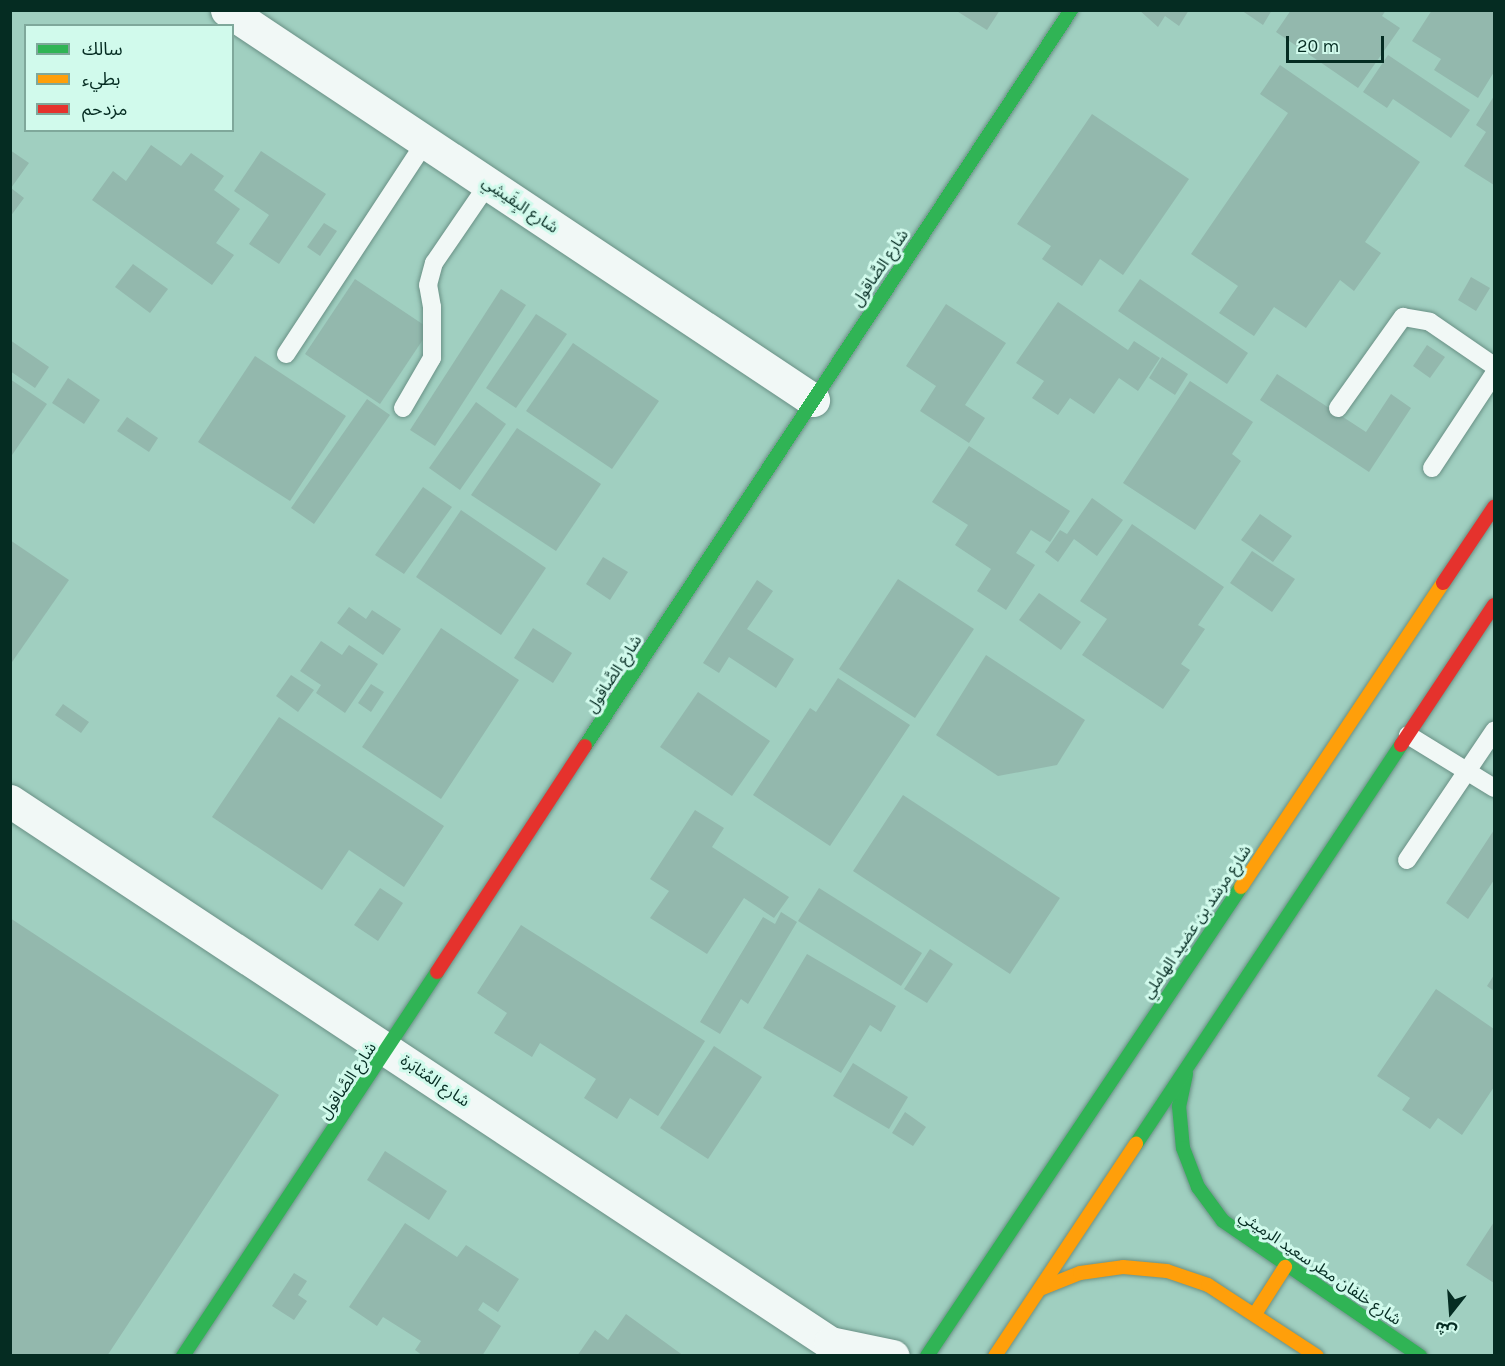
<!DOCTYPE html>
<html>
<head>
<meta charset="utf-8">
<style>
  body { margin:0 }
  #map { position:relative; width:1505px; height:1366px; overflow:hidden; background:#a0cfc0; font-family:Karla,"Noto Sans Arabic",sans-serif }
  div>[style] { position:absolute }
  .building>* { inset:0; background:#93b8ad }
  .roads { filter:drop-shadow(0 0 2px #699085) drop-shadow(0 0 2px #699085) }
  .lane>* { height:18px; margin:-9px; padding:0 9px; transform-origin:9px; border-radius:9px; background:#f1f8f6 }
  .street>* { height:33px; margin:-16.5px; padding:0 16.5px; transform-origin:16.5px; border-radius:16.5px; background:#f1f8f6 }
  .fast>* { height:14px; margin:-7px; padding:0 7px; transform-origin:7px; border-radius:7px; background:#30b455 }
  .slow>* { height:14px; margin:-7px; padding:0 7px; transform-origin:7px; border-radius:7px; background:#ff9f0a }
  .jam>* { height:14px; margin:-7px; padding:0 7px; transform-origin:7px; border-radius:7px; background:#e5322d }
  span { translate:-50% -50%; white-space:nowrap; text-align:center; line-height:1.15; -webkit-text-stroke:6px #d1faec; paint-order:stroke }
  .street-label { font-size:16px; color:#052c22 }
  .frame { position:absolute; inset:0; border:12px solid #052c22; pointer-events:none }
  .legend { position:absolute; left:24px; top:24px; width:210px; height:108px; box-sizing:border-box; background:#d1faec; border:2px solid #7fa89b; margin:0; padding:8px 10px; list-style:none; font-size:18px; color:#052c22 }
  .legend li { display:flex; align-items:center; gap:12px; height:30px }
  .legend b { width:30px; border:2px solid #7fa89b }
  .north { position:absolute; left:1421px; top:1282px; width:60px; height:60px; -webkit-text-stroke:4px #d1faec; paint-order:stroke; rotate:197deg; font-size:16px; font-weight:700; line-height:24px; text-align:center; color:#052c22 }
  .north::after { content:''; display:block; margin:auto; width:21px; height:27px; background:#052c22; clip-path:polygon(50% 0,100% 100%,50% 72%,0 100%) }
  .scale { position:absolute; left:1286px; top:36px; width:98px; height:27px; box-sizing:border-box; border:3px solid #052c22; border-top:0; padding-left:8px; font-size:18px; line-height:21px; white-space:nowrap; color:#052c22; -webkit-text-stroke:4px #d1faec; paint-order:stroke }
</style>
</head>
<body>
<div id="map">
  <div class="building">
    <i style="clip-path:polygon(955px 10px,1000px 10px,987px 30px)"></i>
    <i style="clip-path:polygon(1139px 10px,1189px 10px,1179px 26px,1165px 16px,1158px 27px)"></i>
    <i style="clip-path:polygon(1241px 10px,1272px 10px,1263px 25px)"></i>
    <i style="clip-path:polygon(1291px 10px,1386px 10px,1382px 16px,1400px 28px,1358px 88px,1276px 32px)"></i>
    <i style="clip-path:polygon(1432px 10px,1494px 10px,1494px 72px,1478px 98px,1434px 70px,1441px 59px,1412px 41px)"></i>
    <i style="clip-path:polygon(1388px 55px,1470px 110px,1451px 138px,1393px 99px,1387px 108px,1363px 92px)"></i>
    <i style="clip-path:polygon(1280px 65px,1420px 162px,1365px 242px,1381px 253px,1354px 291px,1340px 280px,1306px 328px,1274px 307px,1254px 336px,1219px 313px,1238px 286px,1191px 254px,1288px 113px,1260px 94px)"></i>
    <i style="clip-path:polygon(1494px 96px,1494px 185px,1464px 166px,1486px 132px,1476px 125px)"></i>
    <i style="clip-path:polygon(1092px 114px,1189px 179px,1123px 275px,1100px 259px,1082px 286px,1042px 259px,1051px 246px,1017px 224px)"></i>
    <i style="clip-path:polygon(151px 145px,181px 166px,191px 153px,224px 176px,214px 190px,240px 209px,216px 243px,234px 255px,212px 285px,92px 200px,113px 171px,126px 181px)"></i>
    <i style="clip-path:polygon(10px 150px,29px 163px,11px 188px,24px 198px,10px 217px)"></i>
    <i style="clip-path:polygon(261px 151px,326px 194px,279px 264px,249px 244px,269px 215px,234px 191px)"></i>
    <i style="clip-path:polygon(324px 223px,337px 231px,320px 256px,307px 247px)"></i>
    <i style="clip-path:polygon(133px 264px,168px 289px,150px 313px,115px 287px)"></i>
    <i style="clip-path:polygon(1471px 277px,1490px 288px,1476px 311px,1458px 300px)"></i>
    <i style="clip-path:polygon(355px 279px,430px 329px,380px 404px,305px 354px)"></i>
    <i style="clip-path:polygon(1140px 279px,1248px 353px,1227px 384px,1118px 311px)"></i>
    <i style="clip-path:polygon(501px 289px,526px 305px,435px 446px,410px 430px)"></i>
    <i style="clip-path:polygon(1058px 302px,1128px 350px,1134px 341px,1160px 358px,1138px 391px,1119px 378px,1094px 414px,1070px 398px,1058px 415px,1032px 398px,1044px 381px,1016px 363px)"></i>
    <i style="clip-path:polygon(946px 304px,1006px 343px,965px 405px,985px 418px,969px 443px,920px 411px,936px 386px,906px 366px)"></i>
    <i style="clip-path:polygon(536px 314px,567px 334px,516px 408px,486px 388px)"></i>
    <i style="clip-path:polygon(10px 340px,49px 367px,35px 388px,10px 371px)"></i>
    <i style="clip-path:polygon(573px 343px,659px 401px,612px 469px,526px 411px)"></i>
    <i style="clip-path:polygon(1427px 345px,1445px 357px,1430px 378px,1413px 366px)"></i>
    <i style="clip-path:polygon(255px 356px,346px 416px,290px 501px,198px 442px)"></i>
    <i style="clip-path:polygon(1162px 357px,1188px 374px,1175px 395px,1149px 378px)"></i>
    <i style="clip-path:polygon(1277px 374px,1366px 432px,1391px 394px,1411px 408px,1369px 472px,1260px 400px)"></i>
    <i style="clip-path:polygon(68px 378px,100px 400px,84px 424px,52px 403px)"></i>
    <i style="clip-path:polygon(10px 379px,47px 404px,10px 458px)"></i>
    <i style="clip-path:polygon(1190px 381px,1253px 422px,1232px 454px,1241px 461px,1195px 530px,1123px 483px)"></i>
    <i style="clip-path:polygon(367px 399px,390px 415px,314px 524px,291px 508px)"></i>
    <i style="clip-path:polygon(476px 402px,506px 424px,460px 490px,429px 468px)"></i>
    <i style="clip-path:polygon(127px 417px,158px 438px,149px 452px,117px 431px)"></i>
    <i style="clip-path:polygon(517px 428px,601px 484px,556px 551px,471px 495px)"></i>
    <i style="clip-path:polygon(969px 446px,1070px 511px,1050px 542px,1031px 530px,1016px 553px,1035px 565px,1006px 610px,977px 591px,991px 569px,955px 545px,968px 525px,932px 502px)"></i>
    <i style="clip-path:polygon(423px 487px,452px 507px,404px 574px,375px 555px)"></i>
    <i style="clip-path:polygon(1092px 498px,1123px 520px,1097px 556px,1074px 539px,1058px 562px,1045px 552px,1060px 530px,1067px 534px)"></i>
    <i style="clip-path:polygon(461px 510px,546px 568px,501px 635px,416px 577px)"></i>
    <i style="clip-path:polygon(1260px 514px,1292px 536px,1273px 562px,1241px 540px)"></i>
    <i style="clip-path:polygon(1132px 524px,1224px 587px,1198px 625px,1205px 629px,1181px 664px,1190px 670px,1163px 709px,1082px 655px,1107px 619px,1080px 601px)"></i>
    <i style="clip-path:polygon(10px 540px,69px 580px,10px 665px)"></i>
    <i style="clip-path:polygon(1252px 551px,1295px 579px,1272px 612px,1230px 583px)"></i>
    <i style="clip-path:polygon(603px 557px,628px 572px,610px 600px,586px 584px)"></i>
    <i style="clip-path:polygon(898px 579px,974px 629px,915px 718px,839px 669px)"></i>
    <i style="clip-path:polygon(757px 580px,773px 591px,747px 629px,794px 659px,776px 688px,729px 657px,719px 673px,703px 663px)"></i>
    <i style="clip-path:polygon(1039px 593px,1081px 622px,1061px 650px,1019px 620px)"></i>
    <i style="clip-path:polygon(349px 607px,366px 619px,372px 610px,401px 629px,383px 655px,337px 623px)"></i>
    <i style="clip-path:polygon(441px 628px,519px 680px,441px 799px,362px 747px)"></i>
    <i style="clip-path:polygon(533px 628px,572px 653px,553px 683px,514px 658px)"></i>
    <i style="clip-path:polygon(321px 641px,342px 655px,349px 645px,378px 664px,345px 713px,316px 693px,321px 685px,300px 671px)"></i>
    <i style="clip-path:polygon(986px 655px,1085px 720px,1057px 765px,998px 776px,936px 735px)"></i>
    <i style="clip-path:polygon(291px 675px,314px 690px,298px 712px,276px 696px)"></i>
    <i style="clip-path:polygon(838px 678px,910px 725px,830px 846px,753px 795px,810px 708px,816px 712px)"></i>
    <i style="clip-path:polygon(371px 684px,384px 692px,371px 712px,358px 703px)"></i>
    <i style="clip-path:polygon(698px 692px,770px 741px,732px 796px,660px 747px)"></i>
    <i style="clip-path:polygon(63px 704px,89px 722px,81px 733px,55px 715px)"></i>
    <i style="clip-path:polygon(279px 717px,444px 826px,404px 887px,349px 850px,322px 890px,212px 817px)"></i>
    <i style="clip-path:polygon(903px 795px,1060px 898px,1010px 974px,853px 871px)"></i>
    <i style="clip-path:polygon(695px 810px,724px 828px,712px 847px,789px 897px,774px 918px,744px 898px,707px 954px,650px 918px,669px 891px,650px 879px)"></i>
    <i style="clip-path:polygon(1494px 830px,1494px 880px,1468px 919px,1446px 903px)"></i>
    <i style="clip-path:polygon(380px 888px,403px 903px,378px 941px,354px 925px)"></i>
    <i style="clip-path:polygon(819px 888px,922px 953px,901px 986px,798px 921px)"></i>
    <i style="clip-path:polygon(781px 912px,797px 922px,748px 1004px,741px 999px,720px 1034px,700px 1022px,763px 917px,775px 924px)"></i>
    <i style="clip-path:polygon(10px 918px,279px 1095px,107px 1356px,10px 1356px)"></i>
    <i style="clip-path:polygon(521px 925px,705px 1041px,658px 1116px,630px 1098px,617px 1119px,584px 1098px,596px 1079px,540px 1043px,532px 1057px,494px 1033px,507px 1013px,477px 993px)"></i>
    <i style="clip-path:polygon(930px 949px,953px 964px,927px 1003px,904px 989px)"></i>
    <i style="clip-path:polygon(807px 954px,896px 1006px,881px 1032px,870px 1025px,841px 1073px,763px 1028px)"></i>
    <i style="clip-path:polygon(1494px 975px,1494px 991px,1487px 986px)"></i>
    <i style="clip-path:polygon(1436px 989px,1494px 1029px,1494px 1087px,1462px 1135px,1438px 1118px,1430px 1129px,1402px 1110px,1410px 1098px,1377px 1076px)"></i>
    <i style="clip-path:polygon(714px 1046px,762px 1077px,708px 1159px,660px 1128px)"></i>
    <i style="clip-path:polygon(853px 1063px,908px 1097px,889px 1129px,833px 1096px)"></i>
    <i style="clip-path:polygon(905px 1112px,926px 1127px,913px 1146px,892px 1133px)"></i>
    <i style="clip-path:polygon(385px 1151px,447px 1191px,429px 1220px,367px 1180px)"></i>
    <i style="clip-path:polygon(1494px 1222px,1494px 1283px,1466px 1265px)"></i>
    <i style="clip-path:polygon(405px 1223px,457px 1257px,466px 1245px,519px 1279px,498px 1312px,483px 1302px,478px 1310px,501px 1326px,482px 1356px,423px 1356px,415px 1350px,421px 1341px,383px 1317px,377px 1326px,349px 1307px)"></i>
    <i style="clip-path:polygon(294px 1273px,307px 1281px,298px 1295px,307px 1301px,294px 1320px,272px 1306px)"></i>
    <i style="clip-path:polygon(626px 1314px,684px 1356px,577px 1356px,595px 1330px,608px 1340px)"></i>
  </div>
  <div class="roads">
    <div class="lane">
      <i style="left:286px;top:354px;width:254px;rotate:-56.7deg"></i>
      <i style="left:403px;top:408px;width:58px;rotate:-59.9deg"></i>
      <i style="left:432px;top:358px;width:51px;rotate:-90deg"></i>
      <i style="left:432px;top:307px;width:22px;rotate:-100deg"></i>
      <i style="left:428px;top:285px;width:23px;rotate:-75deg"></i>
      <i style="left:434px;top:263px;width:96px;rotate:-55.6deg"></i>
      <i style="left:1338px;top:408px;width:112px;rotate:-54.5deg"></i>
      <i style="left:1403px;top:317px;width:27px;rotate:10deg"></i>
      <i style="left:1430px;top:322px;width:78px;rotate:34.5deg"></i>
      <i style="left:1432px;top:468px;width:113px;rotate:-56.6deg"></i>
      <i style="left:1408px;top:735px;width:101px;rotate:31.6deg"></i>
      <i style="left:1407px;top:860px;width:156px;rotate:-56deg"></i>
    </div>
    <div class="street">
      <i style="left:227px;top:10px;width:704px;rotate:33.64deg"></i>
      <i style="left:10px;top:801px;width:983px;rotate:33.46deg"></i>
      <i style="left:830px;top:1343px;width:64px;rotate:11.7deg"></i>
    </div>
    <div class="fast">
      <i style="left:585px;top:746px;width:882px;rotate:-56.56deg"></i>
      <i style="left:1186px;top:1074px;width:33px;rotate:102deg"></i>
      <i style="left:1179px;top:1106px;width:42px;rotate:84.6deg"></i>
      <i style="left:1183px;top:1148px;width:42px;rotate:69deg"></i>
      <i style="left:1198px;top:1187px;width:42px;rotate:53.7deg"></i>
      <i style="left:1223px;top:1221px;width:239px;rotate:34.4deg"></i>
      <i style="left:1136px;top:1144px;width:479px;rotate:-56.4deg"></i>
      <i style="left:183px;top:1356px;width:460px;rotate:-56.5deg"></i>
      <i style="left:927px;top:1356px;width:564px;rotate:-56.2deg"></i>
    </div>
    <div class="slow">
      <i style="left:1241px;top:887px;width:365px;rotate:-56.4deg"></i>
      <i style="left:1040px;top:1289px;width:43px;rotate:-21.8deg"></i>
      <i style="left:1080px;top:1273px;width:43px;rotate:-7.9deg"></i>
      <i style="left:1123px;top:1267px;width:44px;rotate:5.2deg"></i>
      <i style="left:1167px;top:1271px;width:43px;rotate:18.9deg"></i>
      <i style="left:1208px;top:1285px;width:130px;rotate:33.1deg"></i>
      <i style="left:1255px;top:1314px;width:56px;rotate:-57.4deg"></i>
      <i style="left:995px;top:1356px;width:255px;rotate:-56.4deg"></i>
    </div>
    <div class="jam">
      <i style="left:1443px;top:583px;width:92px;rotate:-56.1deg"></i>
      <i style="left:1401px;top:745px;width:168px;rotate:-56.4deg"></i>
      <i style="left:437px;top:972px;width:270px;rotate:-56.8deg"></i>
    </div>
  </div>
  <div class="street-label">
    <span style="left:520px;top:205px;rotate:34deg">شارع البِقَيشِي</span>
    <span style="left:880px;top:268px;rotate:-56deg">شارع الصَّاقول</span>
    <span style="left:614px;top:674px;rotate:-57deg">شارع الصَّاقول</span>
    <span style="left:1197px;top:922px;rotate:-56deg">شارع مرشد بن عضيد الهاملي</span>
    <span style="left:348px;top:1081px;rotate:-56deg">شارع الصَّاقول</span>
    <span style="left:435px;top:1081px;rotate:34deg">شارع المُثابَرة</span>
    <span style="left:1320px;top:1268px;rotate:34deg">شارع خلفان مطر سعيد الرميثي</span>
  </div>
  <div class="frame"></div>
  <ul class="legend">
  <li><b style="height:8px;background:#30b455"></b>سالك</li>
  <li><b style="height:8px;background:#ff9f0a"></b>بطيء</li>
  <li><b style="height:8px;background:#e5322d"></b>مزدحم</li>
  </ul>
  <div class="north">ش</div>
  <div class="scale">20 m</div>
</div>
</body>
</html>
